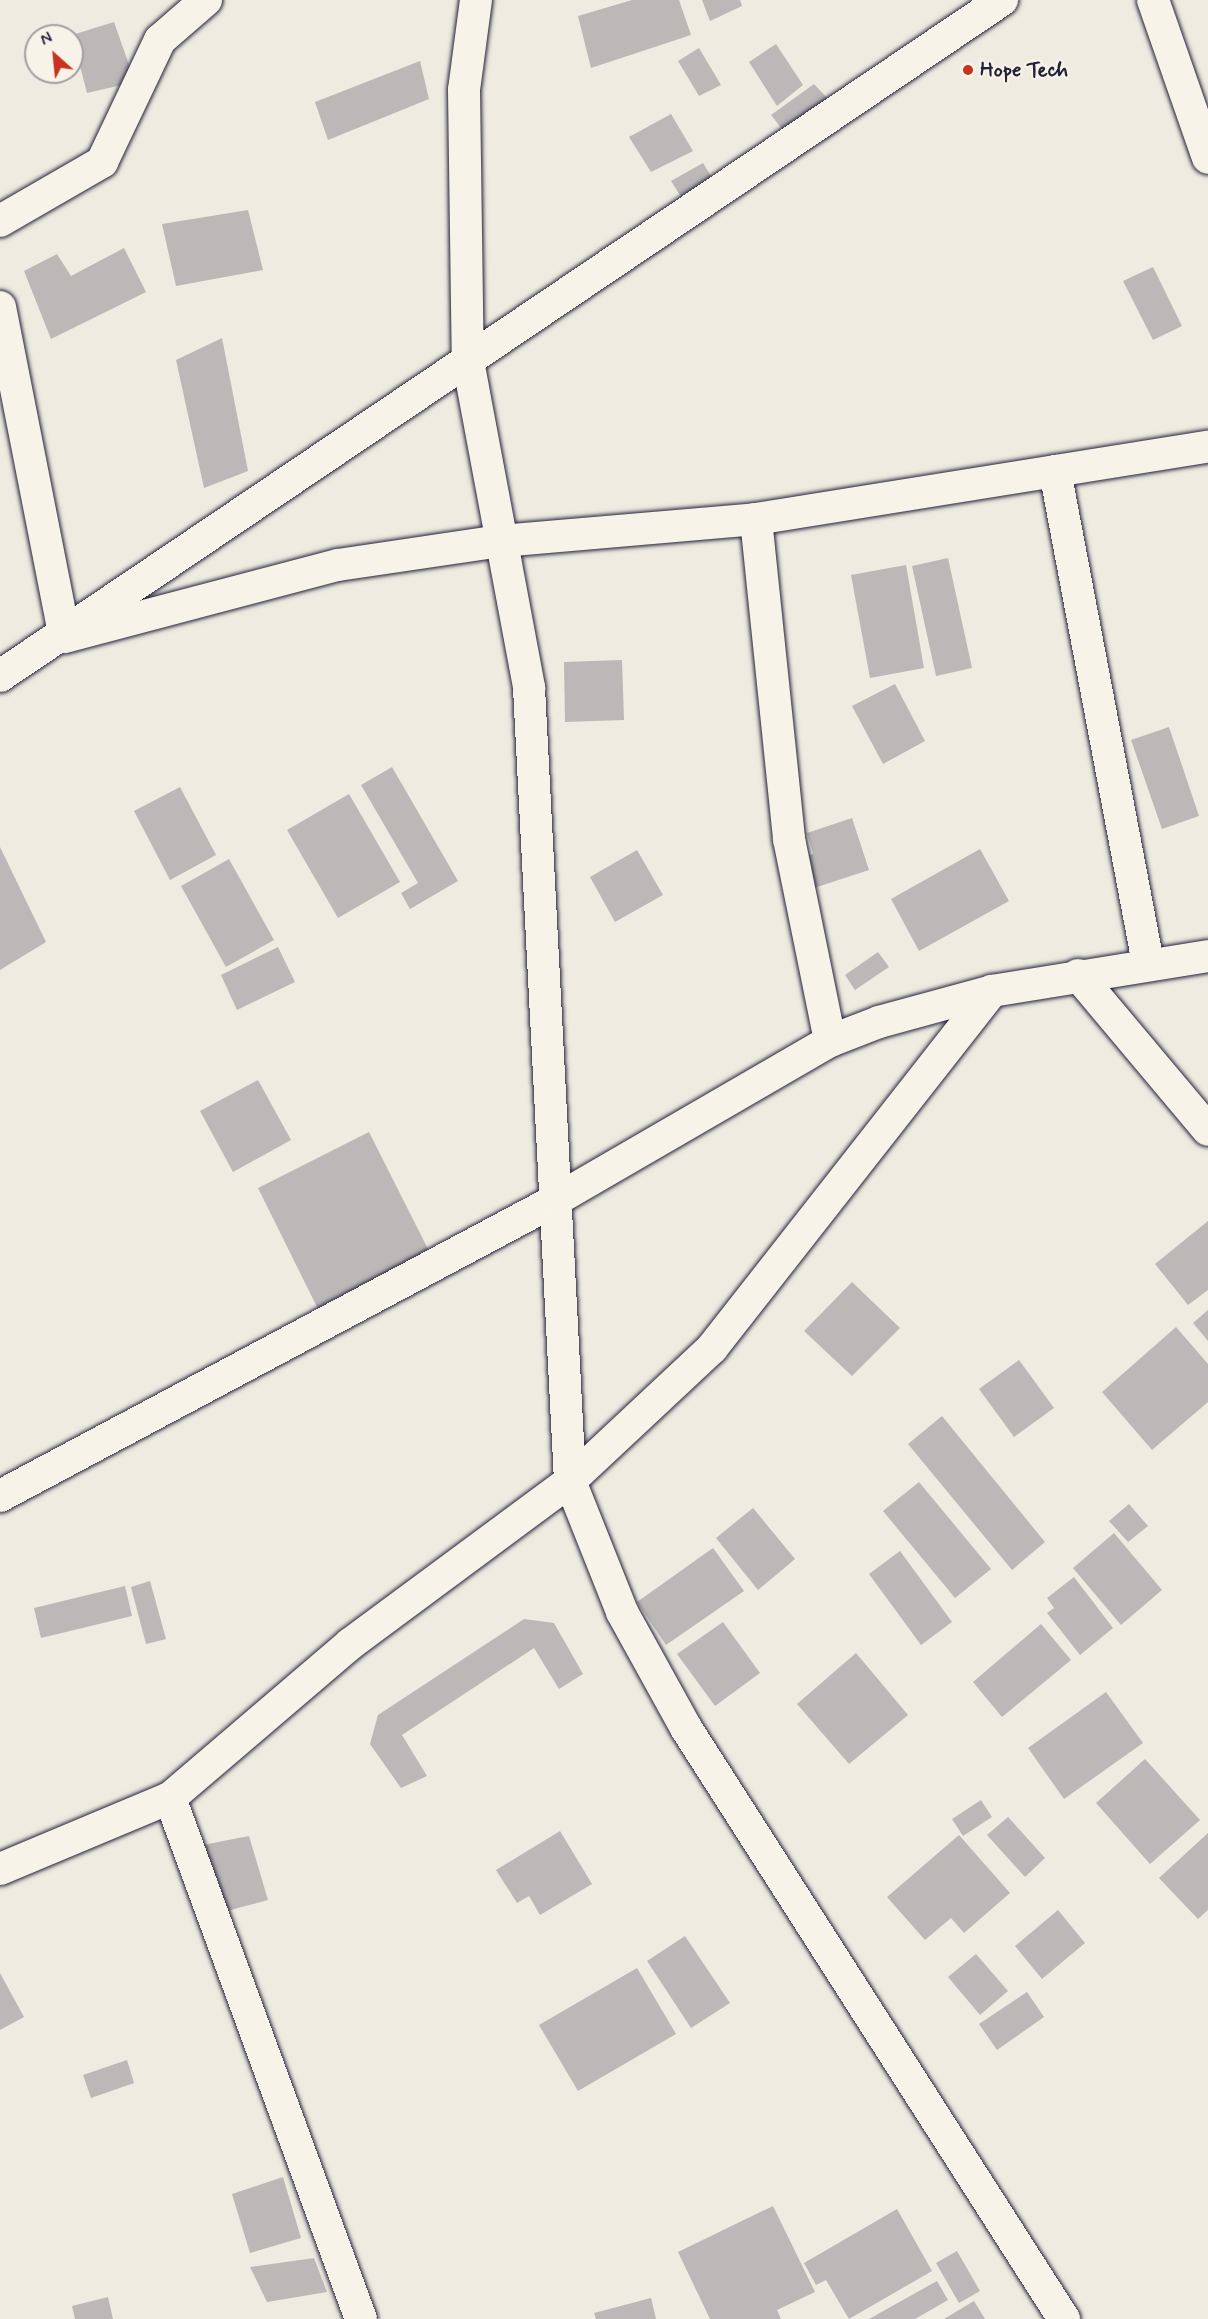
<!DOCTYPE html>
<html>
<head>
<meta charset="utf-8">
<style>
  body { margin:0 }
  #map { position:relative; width:1208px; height:2319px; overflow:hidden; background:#eeebe1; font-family:Mynerve,sans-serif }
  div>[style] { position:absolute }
  .building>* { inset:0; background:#bbb8b7 }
  .roads { filter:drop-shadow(0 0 2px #22223b) drop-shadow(0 0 2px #22223b) }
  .street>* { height:32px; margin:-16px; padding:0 16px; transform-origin:16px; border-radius:16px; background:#f7f3e8 }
  .dots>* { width:16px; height:16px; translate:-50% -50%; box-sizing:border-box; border:3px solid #f7f3e8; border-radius:50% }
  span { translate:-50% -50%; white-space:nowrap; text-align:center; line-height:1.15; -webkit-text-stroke:4.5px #f7f3e8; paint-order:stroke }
  .poi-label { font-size:21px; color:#22223b; font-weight:700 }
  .left { translate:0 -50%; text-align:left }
  .north { position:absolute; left:24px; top:24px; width:60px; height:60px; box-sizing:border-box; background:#f7f3e8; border:2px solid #a29fa3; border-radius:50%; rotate:333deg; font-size:16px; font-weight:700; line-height:24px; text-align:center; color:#22223b }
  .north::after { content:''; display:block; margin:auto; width:21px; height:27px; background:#c8321e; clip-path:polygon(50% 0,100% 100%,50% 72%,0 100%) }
</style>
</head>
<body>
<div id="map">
  <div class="building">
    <i style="clip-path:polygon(632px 0,679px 0,691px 35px,591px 68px,578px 16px)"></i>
    <i style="clip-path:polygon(702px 0,740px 0,742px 6px,710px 21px)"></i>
    <i style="clip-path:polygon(114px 22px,135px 82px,87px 93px,72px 35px)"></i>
    <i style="clip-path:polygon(776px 44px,803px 85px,777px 106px,749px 62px)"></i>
    <i style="clip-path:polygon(699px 48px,721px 85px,699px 96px,678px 61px)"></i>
    <i style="clip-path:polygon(420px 61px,429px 99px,328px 140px,315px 102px)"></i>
    <i style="clip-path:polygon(814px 84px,829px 100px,786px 134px,771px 115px)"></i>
    <i style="clip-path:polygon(671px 114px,693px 151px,651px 172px,629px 137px)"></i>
    <i style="clip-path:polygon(703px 163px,717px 186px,687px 206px,671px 181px)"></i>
    <i style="clip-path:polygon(248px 210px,263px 270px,176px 286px,162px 224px)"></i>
    <i style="clip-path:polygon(124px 248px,146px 292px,51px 339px,24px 271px,57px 254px,71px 276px)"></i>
    <i style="clip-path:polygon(1153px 267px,1182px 326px,1153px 340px,1123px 281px)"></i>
    <i style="clip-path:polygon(222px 338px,248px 471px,204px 488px,176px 360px)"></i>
    <i style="clip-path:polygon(948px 558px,972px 668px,936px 676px,912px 566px)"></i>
    <i style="clip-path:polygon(906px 565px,924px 668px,870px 678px,851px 575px)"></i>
    <i style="clip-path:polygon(622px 660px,624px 720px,565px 722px,564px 662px)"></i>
    <i style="clip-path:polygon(895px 684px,925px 741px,883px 764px,852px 706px)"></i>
    <i style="clip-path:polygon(1169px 727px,1199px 816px,1162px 829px,1131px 740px)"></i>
    <i style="clip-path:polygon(392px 767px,458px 881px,410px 909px,401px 893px,418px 883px,361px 785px)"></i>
    <i style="clip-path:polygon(180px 787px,216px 855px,170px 880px,134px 811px)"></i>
    <i style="clip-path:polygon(349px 794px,400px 882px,338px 918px,287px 830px)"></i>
    <i style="clip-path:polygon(852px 818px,869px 870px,814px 888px,804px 857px,813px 854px,807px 833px)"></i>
    <i style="clip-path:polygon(0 847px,46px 942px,0 970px)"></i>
    <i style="clip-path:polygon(980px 849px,1009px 901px,919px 951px,891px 899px)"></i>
    <i style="clip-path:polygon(637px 850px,663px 895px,615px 922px,590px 877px)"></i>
    <i style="clip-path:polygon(229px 859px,274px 940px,226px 967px,181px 886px)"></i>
    <i style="clip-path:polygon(278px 947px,295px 982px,237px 1010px,221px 975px)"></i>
    <i style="clip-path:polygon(878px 952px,889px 967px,855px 990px,845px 975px)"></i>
    <i style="clip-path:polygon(258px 1080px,291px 1140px,233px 1172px,200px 1111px)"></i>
    <i style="clip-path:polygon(369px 1132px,431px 1255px,319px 1311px,258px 1188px)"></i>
    <i style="clip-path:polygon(1208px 1221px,1208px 1290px,1188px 1305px,1155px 1264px)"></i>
    <i style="clip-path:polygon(852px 1282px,900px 1328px,852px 1376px,804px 1331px)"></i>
    <i style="clip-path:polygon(1208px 1310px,1208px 1341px,1193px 1323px)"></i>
    <i style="clip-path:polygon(1176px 1327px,1208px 1364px,1208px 1402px,1152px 1450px,1102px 1392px)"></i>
    <i style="clip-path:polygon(1019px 1360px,1054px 1408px,1014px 1437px,979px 1389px)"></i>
    <i style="clip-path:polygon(942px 1416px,1045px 1542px,1012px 1570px,908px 1444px)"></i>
    <i style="clip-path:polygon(919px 1482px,991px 1569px,955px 1598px,883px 1511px)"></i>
    <i style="clip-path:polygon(1129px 1504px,1148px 1526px,1128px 1542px,1109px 1521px)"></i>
    <i style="clip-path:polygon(753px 1508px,795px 1559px,758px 1590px,716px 1538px)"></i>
    <i style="clip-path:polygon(1114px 1533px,1162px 1590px,1121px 1625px,1073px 1568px)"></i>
    <i style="clip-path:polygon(713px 1548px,744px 1591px,666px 1645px,637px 1602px)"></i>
    <i style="clip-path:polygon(900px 1551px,952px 1622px,921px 1645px,869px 1574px)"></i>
    <i style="clip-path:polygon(1074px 1577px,1113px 1628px,1080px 1655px,1047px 1613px,1054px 1608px,1047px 1598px)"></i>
    <i style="clip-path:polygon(150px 1581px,166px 1639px,146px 1644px,131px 1587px)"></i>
    <i style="clip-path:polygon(125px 1586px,132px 1616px,41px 1638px,34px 1608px)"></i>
    <i style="clip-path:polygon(524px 1619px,554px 1623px,583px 1674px,559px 1689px,534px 1648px,402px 1735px,427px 1776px,401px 1788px,370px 1744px,378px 1715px)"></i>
    <i style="clip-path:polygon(723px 1622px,760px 1673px,715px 1706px,677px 1654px)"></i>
    <i style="clip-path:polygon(1041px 1624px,1071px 1660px,1002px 1717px,973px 1682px)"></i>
    <i style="clip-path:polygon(856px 1653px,908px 1715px,849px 1764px,797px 1704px)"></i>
    <i style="clip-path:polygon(1106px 1692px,1143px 1743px,1064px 1799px,1028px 1748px)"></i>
    <i style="clip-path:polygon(1145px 1759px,1200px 1820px,1150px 1864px,1096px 1803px)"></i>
    <i style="clip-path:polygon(981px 1800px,992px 1817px,963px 1836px,952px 1819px)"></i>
    <i style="clip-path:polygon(1008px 1817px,1045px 1858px,1025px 1877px,987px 1835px)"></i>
    <i style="clip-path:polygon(560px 1831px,592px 1884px,540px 1915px,529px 1896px,517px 1903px,496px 1870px)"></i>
    <i style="clip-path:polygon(1208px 1833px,1208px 1910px,1198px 1919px,1159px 1878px)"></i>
    <i style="clip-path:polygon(959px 1835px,1010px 1893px,964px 1933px,951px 1918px,925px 1940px,887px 1897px)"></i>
    <i style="clip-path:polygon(249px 1836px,268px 1900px,223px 1912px,203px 1845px)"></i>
    <i style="clip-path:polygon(1058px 1910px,1085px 1943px,1042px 1979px,1015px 1946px)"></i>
    <i style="clip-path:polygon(685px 1936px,730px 2003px,691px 2028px,647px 1961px)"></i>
    <i style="clip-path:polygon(976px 1954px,1008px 1991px,980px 2015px,948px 1977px)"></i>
    <i style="clip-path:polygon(637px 1968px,676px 2034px,578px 2091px,539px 2025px)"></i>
    <i style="clip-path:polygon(0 1973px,24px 2017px,0 2030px)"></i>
    <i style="clip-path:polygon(1027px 1992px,1044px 2017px,997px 2050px,979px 2024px)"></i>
    <i style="clip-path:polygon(127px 2060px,134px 2083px,91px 2098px,83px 2075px)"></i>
    <i style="clip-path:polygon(283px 2177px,301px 2238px,250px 2253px,232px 2194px)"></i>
    <i style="clip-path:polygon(773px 2206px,815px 2292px,777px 2310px,781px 2319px,710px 2319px,678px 2252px)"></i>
    <i style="clip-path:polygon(897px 2209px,932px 2271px,849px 2319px,826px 2280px,816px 2285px,804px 2263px)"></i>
    <i style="clip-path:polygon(957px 2251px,980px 2291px,959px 2303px,936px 2263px)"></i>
    <i style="clip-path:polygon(314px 2258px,327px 2292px,267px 2302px,250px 2267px)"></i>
    <i style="clip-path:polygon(937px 2281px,948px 2300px,915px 2319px,869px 2319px)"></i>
    <i style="clip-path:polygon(108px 2297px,113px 2319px,75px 2319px,72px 2306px)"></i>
    <i style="clip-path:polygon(651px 2298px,656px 2319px,596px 2319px,594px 2313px)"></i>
    <i style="clip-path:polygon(974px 2301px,985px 2319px,944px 2319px)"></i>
  </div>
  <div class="roads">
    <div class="street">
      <i style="left:476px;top:0;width:91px;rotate:97.6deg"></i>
      <i style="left:464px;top:90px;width:271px;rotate:89.2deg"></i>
      <i style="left:468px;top:361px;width:333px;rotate:79.4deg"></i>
      <i style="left:529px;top:688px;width:794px;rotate:87.04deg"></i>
      <i style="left:570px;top:1481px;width:141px;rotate:68.3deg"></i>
      <i style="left:622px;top:1612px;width:132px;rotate:61.1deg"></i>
      <i style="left:686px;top:1728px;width:702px;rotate:57.4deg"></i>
      <i style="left:1153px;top:0;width:167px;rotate:70.8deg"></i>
      <i style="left:0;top:221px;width:118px;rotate:-30deg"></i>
      <i style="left:102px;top:162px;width:135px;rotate:-64.6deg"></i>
      <i style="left:160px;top:40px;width:61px;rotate:-41deg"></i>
      <i style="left:0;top:307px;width:336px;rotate:78.9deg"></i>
      <i style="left:65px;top:637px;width:282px;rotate:-14.8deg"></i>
      <i style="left:338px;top:565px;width:165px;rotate:-8.4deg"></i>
      <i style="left:501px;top:541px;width:256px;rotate:-4.9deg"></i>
      <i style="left:756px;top:519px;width:458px;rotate:-9.1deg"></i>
      <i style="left:1055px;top:471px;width:500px;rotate:79.3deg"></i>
      <i style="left:756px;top:519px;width:322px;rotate:84.1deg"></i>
      <i style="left:789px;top:839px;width:206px;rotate:78.5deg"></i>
      <i style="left:0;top:676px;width:1209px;rotate:-34.01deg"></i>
      <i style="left:1078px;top:975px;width:202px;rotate:50deg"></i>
      <i style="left:0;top:1496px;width:628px;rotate:-28.03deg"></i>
      <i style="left:554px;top:1201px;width:319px;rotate:-30.1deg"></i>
      <i style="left:830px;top:1041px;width:53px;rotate:-21.2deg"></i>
      <i style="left:879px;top:1022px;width:117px;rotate:-15.3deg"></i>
      <i style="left:992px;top:991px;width:219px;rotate:-9.2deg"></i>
      <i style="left:170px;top:1798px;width:555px;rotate:69.87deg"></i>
      <i style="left:0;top:1869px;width:184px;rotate:-22.7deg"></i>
      <i style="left:170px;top:1798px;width:237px;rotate:-40.5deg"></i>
      <i style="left:350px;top:1644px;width:274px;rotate:-36.5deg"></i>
      <i style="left:570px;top:1481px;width:195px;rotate:-43.1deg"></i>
      <i style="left:712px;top:1348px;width:454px;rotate:-51.9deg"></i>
    </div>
  </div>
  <div class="dots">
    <i style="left:968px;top:70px;background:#c8321e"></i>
  </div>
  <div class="poi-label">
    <span class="left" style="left:980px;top:70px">Hope Tech</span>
  </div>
  <div class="north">N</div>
</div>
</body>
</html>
